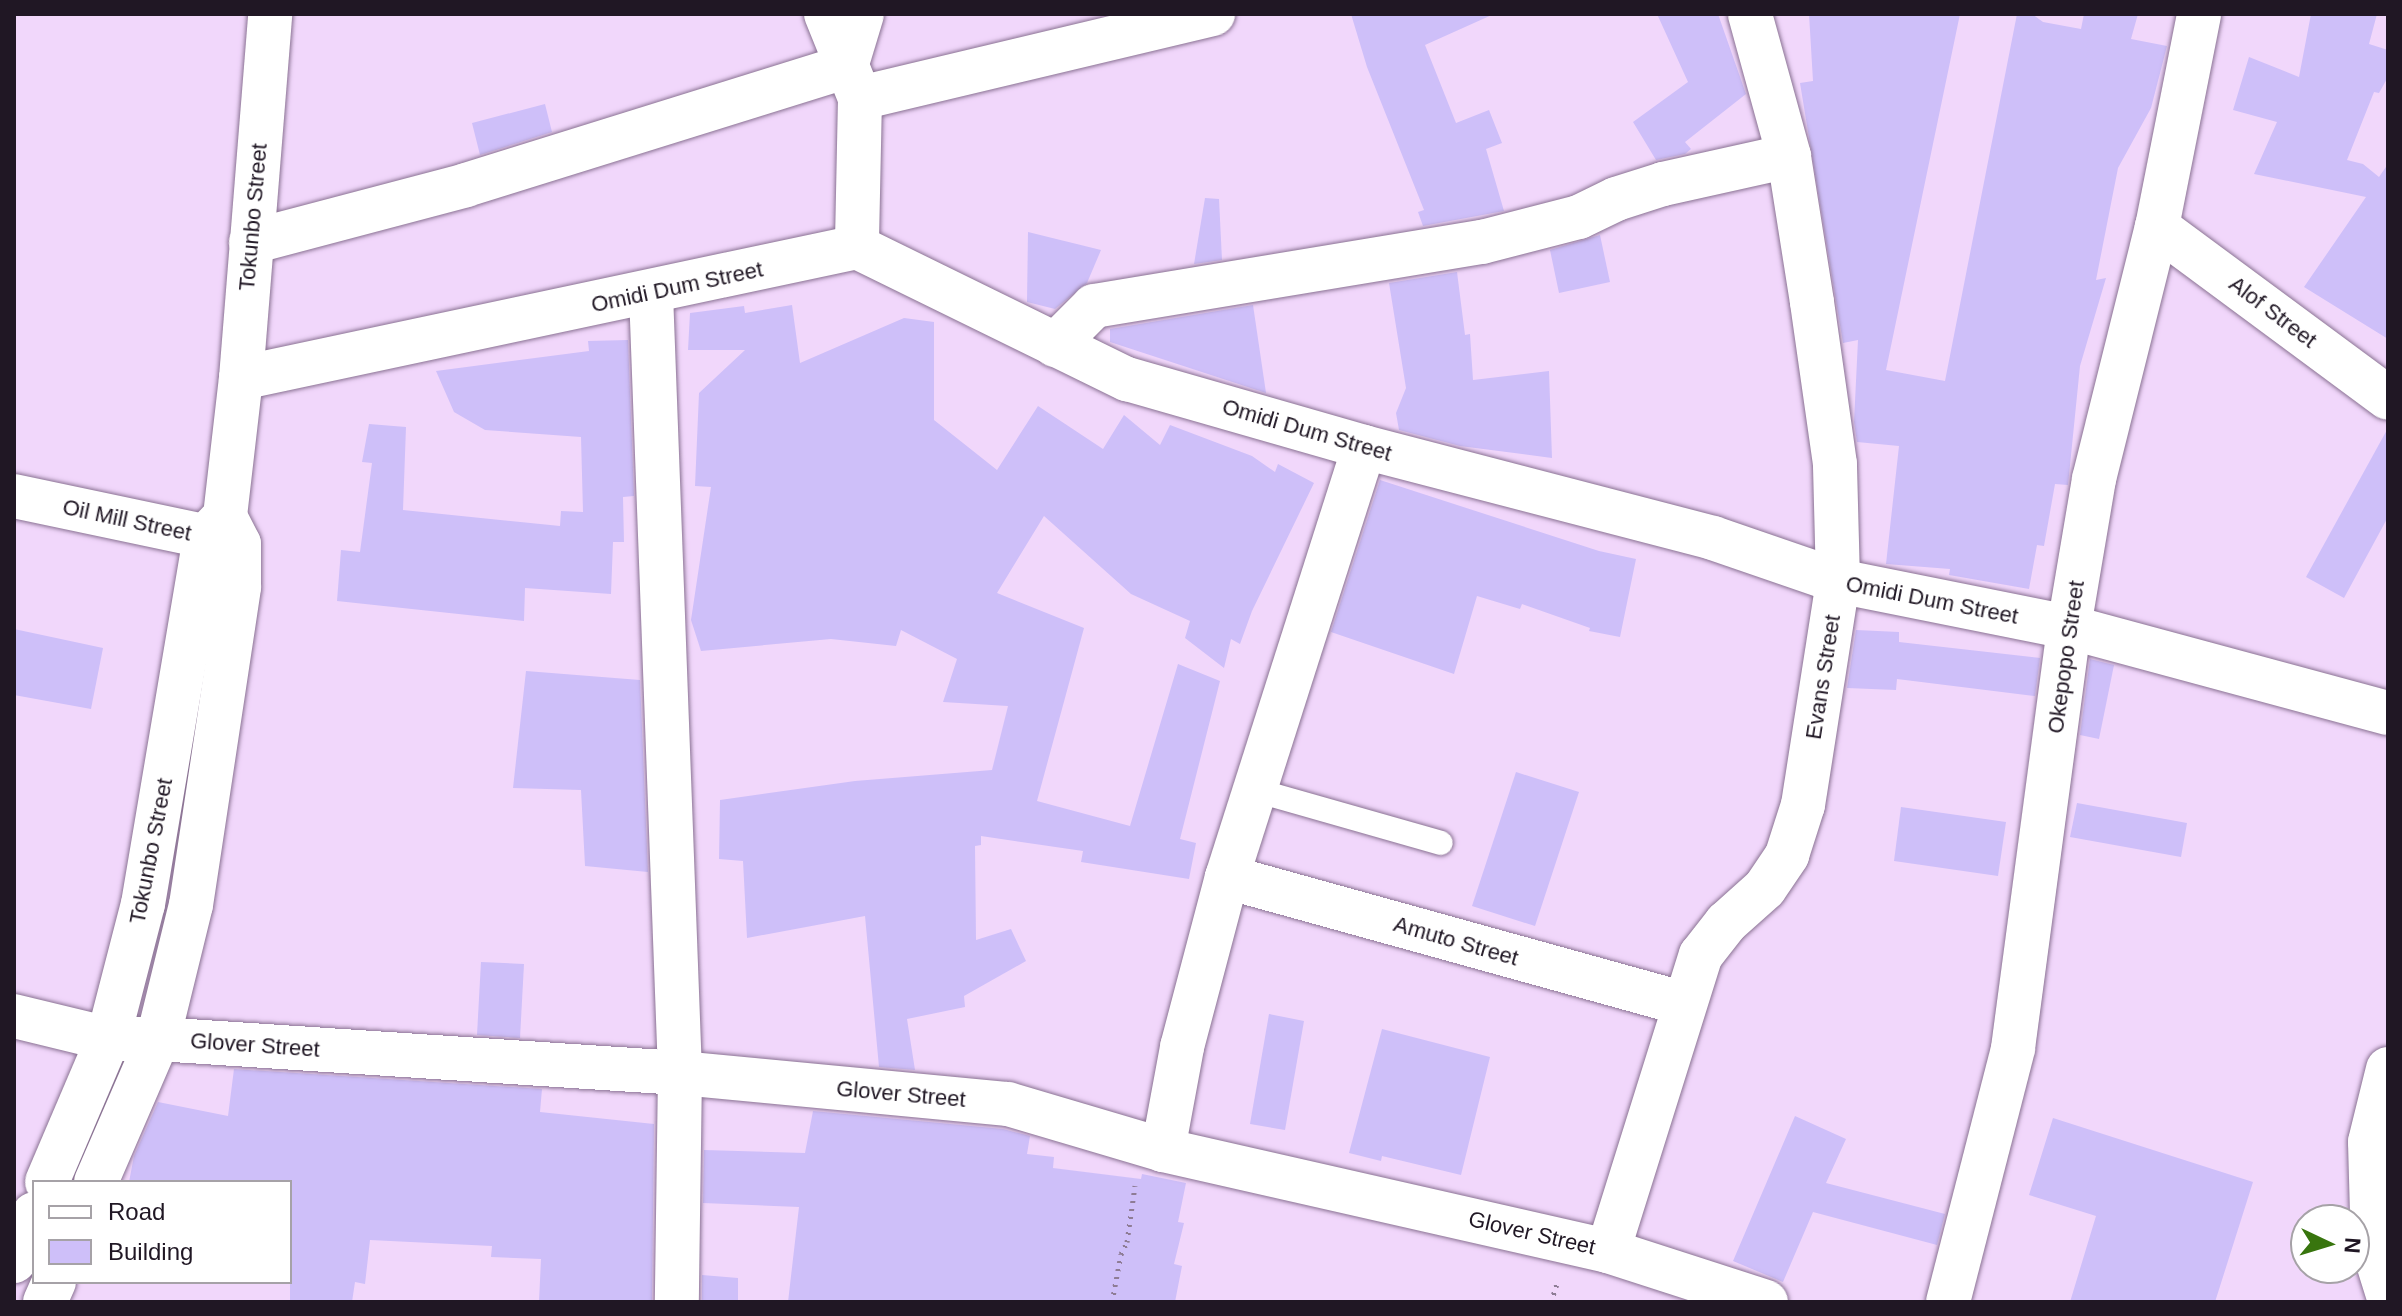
<!DOCTYPE html>
<html>
<head>
<meta charset="utf-8">
<style>
  body { margin:0 }
  #map { position:relative; width:2402px; height:1316px; overflow:hidden; background:#f1d7fb; font-family:Helvetica,sans-serif }
  div>[style] { position:absolute }
  .building>* { inset:0; background:#cebff9 }
  .path>* { height:5px; margin-top:-2.5px; transform-origin:0; background:repeating-linear-gradient(90deg,#8e7c95 0 2px,transparent 0 8px) }
  .roads { filter:drop-shadow(0 0 2px #8a7293) drop-shadow(0 0 2px #8a7293) }
  .lane>* { height:24px; margin:-12px; padding:0 12px; transform-origin:12px; border-radius:12px; background:#fff }
  .street>* { height:44px; margin:-22px; padding:0 22px; transform-origin:22px; border-radius:22px; background:#fff }
  span { translate:-50% -50%; white-space:nowrap; text-align:center; line-height:1.15; -webkit-text-stroke:8px #fff; paint-order:stroke }
  .street-label { font-size:22px; color:#201724 }
  .frame { position:absolute; inset:0; border:16px solid #201724; pointer-events:none }
  .legend { position:absolute; left:32px; top:1180px; width:260px; height:104px; box-sizing:border-box; background:#fff; border:2px solid #a6a2a7; margin:0; padding:10px 14px; list-style:none; font-size:24px; color:#201724 }
  .legend li { display:flex; align-items:center; gap:16px; height:40px }
  .legend b { width:40px; border:2px solid #a6a2a7 }
  .north { position:absolute; left:2290px; top:1204px; width:80px; height:80px; box-sizing:border-box; background:#fff; border:2px solid #a6a2a7; border-radius:50%; rotate:94deg; font-size:22px; font-weight:700; line-height:32px; text-align:center; color:#201724 }
  .north::after { content:''; display:block; margin:auto; width:28px; height:36px; background:#38750e; clip-path:polygon(50% 0,100% 100%,50% 72%,0 100%) }
</style>
</head>
<body>
<div id="map">
  <div class="building">
    <i style="clip-path:polygon(1351px 14px,1494px 14px,1425px 45px,1456px 123px,1489px 110px,1502px 143px,1486px 149px,1504px 211px,1423px 226px,1418px 212px,1424px 210px,1367px 67px)"></i>
    <i style="clip-path:polygon(1657px 14px,1718px 14px,1746px 94px,1685px 142px,1691px 149px,1685px 154px,1656px 160px,1633px 122px,1688px 82px)"></i>
    <i style="clip-path:polygon(1809px 14px,1960px 14px,1886px 370px,1945px 381px,2017px 14px,2032px 14px,2043px 22px,2081px 29px,2084px 14px,2138px 14px,2131px 39px,2167px 46px,2151px 108px,2118px 168px,2096px 280px,2106px 278px,2080px 366px,2068px 485px,2055px 484px,2044px 546px,2037px 545px,2029px 589px,1949px 575px,1950px 569px,1886px 564px,1899px 446px,1857px 442px,1854px 422px,1858px 340px,1843px 343px,1800px 83px,1813px 81px)"></i>
    <i style="clip-path:polygon(2311px 14px,2377px 14px,2369px 44px,2388px 50px,2388px 77px,2379px 93px,2374px 92px,2347px 160px,2363px 164px,2379px 177px,2388px 164px,2388px 339px,2304px 287px,2366px 197px,2254px 174px,2277px 122px,2233px 110px,2249px 57px,2299px 77px)"></i>
    <i style="clip-path:polygon(545px 104px,552px 132px,480px 155px,472px 123px)"></i>
    <i style="clip-path:polygon(1205px 198px,1219px 199px,1222px 260px,1194px 264px)"></i>
    <i style="clip-path:polygon(1028px 232px,1101px 250px,1087px 283px,1055px 309px,1027px 302px)"></i>
    <i style="clip-path:polygon(1600px 235px,1610px 282px,1559px 293px,1550px 250px)"></i>
    <i style="clip-path:polygon(1457px 272px,1465px 335px,1470px 334px,1473px 380px,1549px 371px,1552px 458px,1460px 446px,1399px 430px,1396px 413px,1406px 388px,1389px 283px)"></i>
    <i style="clip-path:polygon(792px 305px,800px 363px,904px 318px,934px 322px,934px 420px,997px 470px,1038px 406px,1103px 449px,1124px 415px,1160px 445px,1170px 425px,1252px 456px,1275px 472px,1278px 464px,1314px 483px,1252px 611px,1240px 644px,1231px 639px,1224px 668px,1185px 638px,1190px 621px,1131px 594px,1044px 516px,997px 593px,1084px 628px,1037px 801px,1130px 826px,1178px 664px,1220px 681px,1180px 839px,1196px 843px,1189px 879px,1081px 862px,1083px 851px,981px 836px,981px 845px,975px 846px,976px 940px,1011px 929px,1026px 961px,964px 996px,965px 1007px,907px 1019px,915px 1070px,879px 1067px,865px 916px,747px 938px,743px 861px,719px 859px,720px 800px,855px 781px,992px 770px,1008px 706px,943px 702px,957px 659px,901px 630px,896px 646px,831px 639px,701px 651px,691px 620px,711px 487px,695px 486px,699px 393px,745px 350px,688px 350px,690px 313px,744px 306px,745px 313px)"></i>
    <i style="clip-path:polygon(1253px 305px,1266px 393px,1110px 342px,1110px 329px)"></i>
    <i style="clip-path:polygon(628px 340px,634px 496px,623px 497px,624px 542px,613px 542px,611px 594px,525px 588px,524px 621px,337px 601px,341px 550px,360px 552px,372px 463px,362px 462px,369px 424px,406px 427px,403px 510px,560px 526px,561px 511px,583px 512px,581px 437px,485px 430px,454px 412px,436px 371px,589px 351px,588px 341px)"></i>
    <i style="clip-path:polygon(2388px 428px,2388px 517px,2344px 598px,2306px 577px)"></i>
    <i style="clip-path:polygon(1380px 480px,1599px 551px,1636px 559px,1620px 637px,1589px 631px,1590px 628px,1522px 604px,1520px 609px,1477px 596px,1454px 674px,1331px 632px)"></i>
    <i style="clip-path:polygon(14px 629px,103px 648px,91px 709px,14px 695px)"></i>
    <i style="clip-path:polygon(1856px 630px,1899px 632px,1899px 642px,2040px 658px,2035px 696px,1897px 679px,1896px 690px,1847px 688px)"></i>
    <i style="clip-path:polygon(2090px 659px,2114px 665px,2099px 739px,2080px 735px)"></i>
    <i style="clip-path:polygon(526px 671px,640px 680px,648px 872px,585px 866px,581px 790px,513px 788px)"></i>
    <i style="clip-path:polygon(1516px 772px,1579px 792px,1535px 926px,1472px 906px)"></i>
    <i style="clip-path:polygon(2077px 803px,2187px 823px,2181px 857px,2070px 837px)"></i>
    <i style="clip-path:polygon(1901px 807px,2006px 822px,1998px 876px,1894px 861px)"></i>
    <i style="clip-path:polygon(481px 962px,524px 964px,520px 1038px,477px 1035px)"></i>
    <i style="clip-path:polygon(1269px 1014px,1304px 1021px,1285px 1130px,1250px 1124px)"></i>
    <i style="clip-path:polygon(1382px 1029px,1490px 1057px,1461px 1175px,1382px 1156px,1381px 1161px,1349px 1153px)"></i>
    <i style="clip-path:polygon(234px 1069px,542px 1089px,540px 1112px,654px 1124px,652px 1302px,539px 1302px,541px 1259px,491px 1257px,492px 1246px,370px 1240px,365px 1284px,355px 1282px,352px 1302px,290px 1302px,290px 1182px,129px 1182px,134px 1156px,158px 1102px,228px 1116px)"></i>
    <i style="clip-path:polygon(813px 1111px,1003px 1129px,1030px 1136px,1027px 1154px,1054px 1157px,1053px 1168px,1141px 1179px,1142px 1174px,1186px 1183px,1178px 1222px,1184px 1223px,1174px 1264px,1182px 1266px,1175px 1302px,788px 1302px,799px 1207px,703px 1203px,704px 1150px,805px 1153px)"></i>
    <i style="clip-path:polygon(1795px 1116px,1846px 1139px,1826px 1183px,1945px 1214px,1937px 1245px,1813px 1212px,1783px 1282px,1733px 1261px)"></i>
    <i style="clip-path:polygon(2053px 1118px,2253px 1182px,2215px 1302px,2070px 1302px,2096px 1216px,2029px 1195px)"></i>
    <i style="clip-path:polygon(702px 1275px,738px 1278px,738px 1302px,702px 1302px)"></i>
  </div>
  <div class="path">
    <i style="left:1112px;top:1302px;width:49px;rotate:-79.4deg"></i>
    <i style="left:1121px;top:1254px;width:13px;rotate:-63deg"></i>
    <i style="left:1127px;top:1242px;width:57px;rotate:-81.9deg"></i>
    <i style="left:1551px;top:1302px;width:23px;rotate:-72deg"></i>
  </div>
  <div class="roads">
    <div class="lane">
      <i style="left:1255px;top:790px;width:193px;rotate:15.9deg"></i>
    </div>
    <div class="street">
      <i style="left:826px;top:14px;width:91px;rotate:68deg"></i>
      <i style="left:860px;top:98px;width:149px;rotate:91.2deg"></i>
      <i style="left:860px;top:98px;width:363px;rotate:-13.4deg"></i>
      <i style="left:2157px;top:227px;width:287px;rotate:36.5deg"></i>
      <i style="left:251px;top:242px;width:222px;rotate:-14.8deg"></i>
      <i style="left:466px;top:185px;width:398px;rotate:-17.3deg"></i>
      <i style="left:846px;top:67px;width:55px;rotate:-73.2deg"></i>
      <i style="left:651px;top:293px;width:781px;rotate:87.87deg"></i>
      <i style="left:680px;top:1073px;width:229px;rotate:90.8deg"></i>
      <i style="left:1055px;top:345px;width:55px;rotate:-45deg"></i>
      <i style="left:1094px;top:306px;width:393px;rotate:-9.4deg"></i>
      <i style="left:1482px;top:242px;width:100px;rotate:-14.5deg"></i>
      <i style="left:1579px;top:217px;width:41px;rotate:-25.9deg"></i>
      <i style="left:1616px;top:199px;width:49px;rotate:-17.7deg"></i>
      <i style="left:1663px;top:184px;width:129px;rotate:-12.5deg"></i>
      <i style="left:241px;top:378px;width:630px;rotate:-12.01deg"></i>
      <i style="left:857px;top:247px;width:301px;rotate:26.1deg"></i>
      <i style="left:1127px;top:379px;width:247px;rotate:16deg"></i>
      <i style="left:1364px;top:447px;width:361px;rotate:14.6deg"></i>
      <i style="left:1713px;top:538px;width:132px;rotate:19deg"></i>
      <i style="left:1838px;top:581px;width:236px;rotate:11.3deg"></i>
      <i style="left:2069px;top:627px;width:330px;rotate:15.1deg"></i>
      <i style="left:14px;top:496px;width:224px;rotate:11.9deg"></i>
      <i style="left:1227px;top:877px;width:475px;rotate:15.5deg"></i>
      <i style="left:14px;top:1016px;width:97px;rotate:13.7deg"></i>
      <i style="left:108px;top:1039px;width:50px"></i>
      <i style="left:158px;top:1039px;width:523px;rotate:3.73deg"></i>
      <i style="left:680px;top:1073px;width:329px;rotate:5.4deg"></i>
      <i style="left:1008px;top:1104px;width:162px;rotate:16.5deg"></i>
      <i style="left:1163px;top:1150px;width:456px;rotate:12.8deg"></i>
      <i style="left:1608px;top:1251px;width:166px;rotate:17.9deg"></i>
      <i style="left:2388px;top:1069px;width:75px;rotate:103.9deg"></i>
      <i style="left:2370px;top:1142px;width:105px;rotate:88.4deg"></i>
      <i style="left:2373px;top:1247px;width:50px;rotate:72.6deg"></i>
      <i style="left:1163px;top:1150px;width:105px;rotate:-79.5deg"></i>
      <i style="left:1182px;top:1047px;width:176px;rotate:-75.2deg"></i>
      <i style="left:1227px;top:877px;width:451px;rotate:-72.3deg"></i>
      <i style="left:47px;top:1182px;width:155px;rotate:-66.9deg"></i>
      <i style="left:108px;top:1039px;width:139px;rotate:-75.5deg"></i>
      <i style="left:143px;top:904px;width:372px;rotate:-80.4deg"></i>
      <i style="left:205px;top:537px;width:29px;rotate:-46deg"></i>
      <i style="left:96px;top:1182px;width:156px;rotate:-66.6deg"></i>
      <i style="left:158px;top:1039px;width:138px;rotate:-76.2deg"></i>
      <i style="left:191px;top:905px;width:322px;rotate:-81.4deg"></i>
      <i style="left:239px;top:587px;width:43px;rotate:-90deg"></i>
      <i style="left:239px;top:544px;width:31px;rotate:-117deg"></i>
      <i style="left:225px;top:516px;width:139px;rotate:-83.4deg"></i>
      <i style="left:241px;top:378px;width:365px;rotate:-85.4deg"></i>
      <i style="left:1608px;top:1251px;width:310px;rotate:-72.6deg"></i>
      <i style="left:1701px;top:955px;width:41px;rotate:-52deg"></i>
      <i style="left:1726px;top:923px;width:52px;rotate:-41.9deg"></i>
      <i style="left:1765px;top:888px;width:40px;rotate:-56deg"></i>
      <i style="left:1787px;top:855px;width:52px;rotate:-72.3deg"></i>
      <i style="left:1803px;top:805px;width:227px;rotate:-81.1deg"></i>
      <i style="left:1838px;top:581px;width:117px;rotate:-91.5deg"></i>
      <i style="left:1835px;top:464px;width:164px;rotate:-98.1deg"></i>
      <i style="left:1812px;top:302px;width:148px;rotate:-99deg"></i>
      <i style="left:1789px;top:156px;width:147px;rotate:-105.4deg"></i>
      <i style="left:14px;top:1261px;width:51px;rotate:-66.9deg"></i>
      <i style="left:45px;top:1302px;width:22px;rotate:-66deg"></i>
      <i style="left:1948px;top:1302px;width:262px;rotate:-75.6deg"></i>
      <i style="left:2013px;top:1048px;width:425px;rotate:-82.4deg"></i>
      <i style="left:2069px;top:627px;width:150px;rotate:-80.4deg"></i>
      <i style="left:2094px;top:479px;width:260px;rotate:-76deg"></i>
      <i style="left:2157px;top:227px;width:217px;rotate:-78.8deg"></i>
    </div>
  </div>
  <div class="street-label">
    <span style="left:253px;top:217px;rotate:-85deg">Tokunbo Street</span>
    <span style="left:677px;top:287px;rotate:-12deg">Omidi Dum Street</span>
    <span style="left:2273px;top:312px;rotate:37deg">Alof Street</span>
    <span style="left:1307px;top:430px;rotate:16deg">Omidi Dum Street</span>
    <span style="left:127px;top:520px;rotate:12deg">Oil Mill Street</span>
    <span style="left:1932px;top:600px;rotate:11deg">Omidi Dum Street</span>
    <span style="left:2066px;top:657px;rotate:-82deg">Okepopo Street</span>
    <span style="left:1823px;top:677px;rotate:-81deg">Evans Street</span>
    <span style="left:151px;top:851px;rotate:-79deg">Tokunbo Street</span>
    <span style="left:1456px;top:941px;rotate:16deg">Amuto Street</span>
    <span style="left:255px;top:1045px;rotate:4deg">Glover Street</span>
    <span style="left:901px;top:1094px;rotate:5deg">Glover Street</span>
    <span style="left:1532px;top:1233px;rotate:13deg">Glover Street</span>
  </div>
  <div class="frame"></div>
  <ul class="legend">
  <li><b style="height:10px;background:#fff"></b>Road</li>
  <li><b style="height:22px;background:#cebff9"></b>Building</li>
  </ul>
  <div class="north">N</div>
</div>
</body>
</html>
